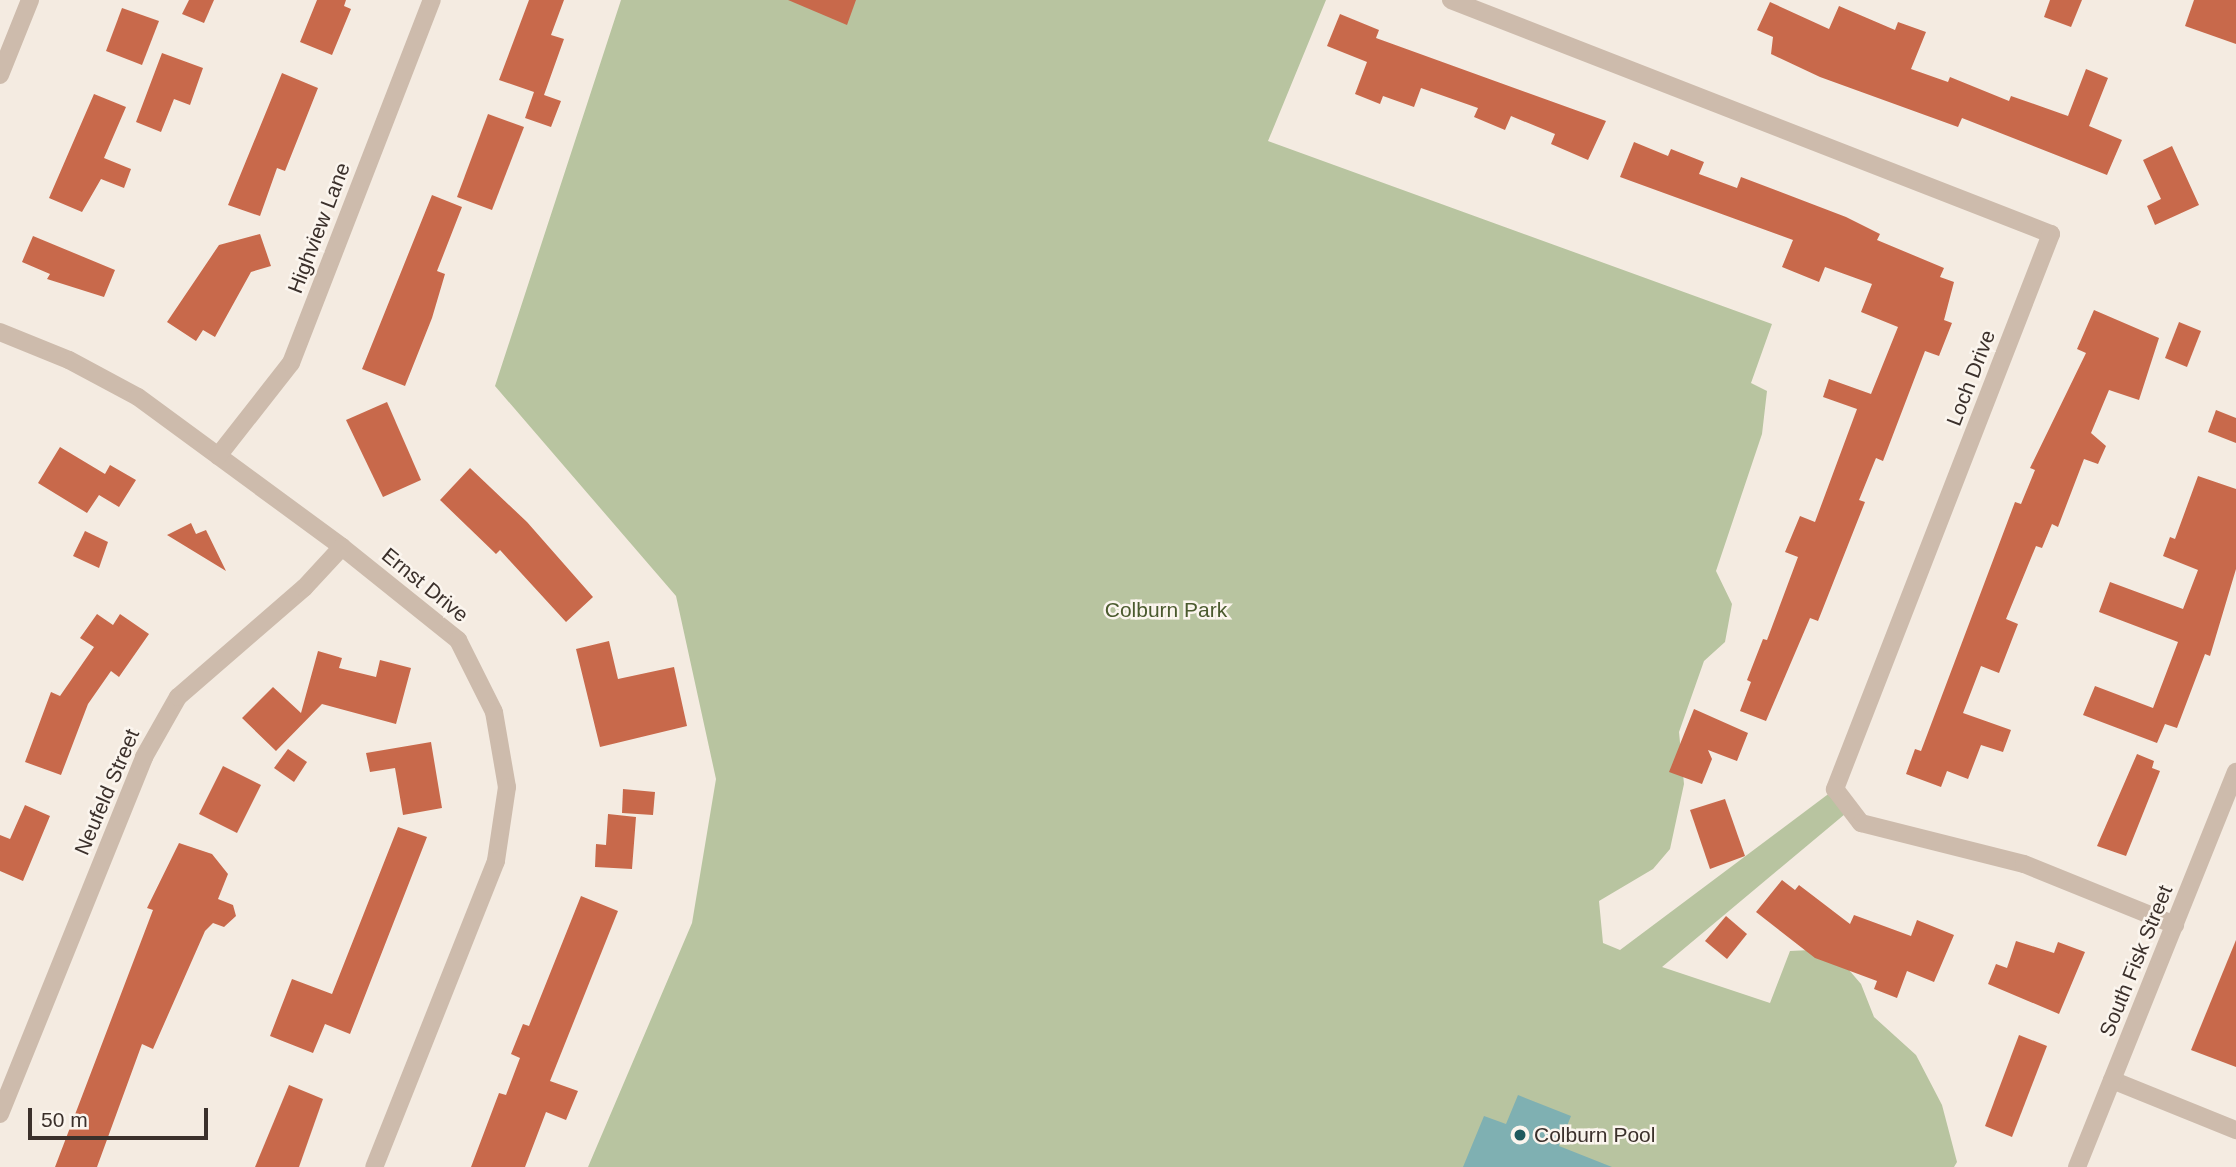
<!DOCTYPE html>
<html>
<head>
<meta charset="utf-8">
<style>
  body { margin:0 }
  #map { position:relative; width:2236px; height:1167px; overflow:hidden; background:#f4ebe1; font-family:Helvetica,sans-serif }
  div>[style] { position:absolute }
  .green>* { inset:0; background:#b8c4a0 }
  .water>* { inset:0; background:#7fb0b2 }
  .building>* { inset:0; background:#c8694b }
  .minor>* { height:18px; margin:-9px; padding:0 9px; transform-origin:9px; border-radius:9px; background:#cdbbac }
  .dots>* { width:19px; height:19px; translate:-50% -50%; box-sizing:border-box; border:4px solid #fbf5ee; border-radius:50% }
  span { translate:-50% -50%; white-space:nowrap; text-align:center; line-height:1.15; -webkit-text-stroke:5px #fbf5ee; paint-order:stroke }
  .street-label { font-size:21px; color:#3b302b }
  .park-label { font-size:21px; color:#4a5a2e }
  .poi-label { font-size:21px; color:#3b302b }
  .left { translate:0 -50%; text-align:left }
  .scale { position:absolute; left:28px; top:1108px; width:180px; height:32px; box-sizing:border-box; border:4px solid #3b302b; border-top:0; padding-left:9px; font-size:21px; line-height:24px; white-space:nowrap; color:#3b302b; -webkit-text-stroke:5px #fbf5ee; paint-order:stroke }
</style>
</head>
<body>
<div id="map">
  <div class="green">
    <i style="clip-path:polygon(621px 0,1326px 0,1268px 141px,1772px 324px,1751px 383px,1767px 391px,1762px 434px,1716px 571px,1732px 604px,1725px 642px,1704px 661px,1679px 732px,1684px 784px,1670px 849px,1653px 869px,1599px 901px,1603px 943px,1620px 950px,1835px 789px,1851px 809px,1662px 967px,1770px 1003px,1790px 951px,1831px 949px,1861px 984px,1874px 1017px,1916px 1055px,1942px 1105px,1957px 1162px,1954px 1167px,588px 1167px,692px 923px,716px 779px,676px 596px,495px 386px)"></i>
  </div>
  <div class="water">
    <i style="clip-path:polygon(1518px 1095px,1571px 1116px,1559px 1146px,1612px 1167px,1463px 1167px,1484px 1116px,1506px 1124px)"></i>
  </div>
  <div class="building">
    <i style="clip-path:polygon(189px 0,214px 0,204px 23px,182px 14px)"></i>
    <i style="clip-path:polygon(317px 0,346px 0,344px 6px,351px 9px,332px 55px,300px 42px)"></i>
    <i style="clip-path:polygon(529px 0,564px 0,551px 35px,564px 39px,544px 95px,561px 101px,551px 127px,525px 118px,534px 92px,499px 80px)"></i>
    <i style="clip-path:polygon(788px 0,856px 0,847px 25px)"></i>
    <i style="clip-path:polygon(2050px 0,2082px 0,2071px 27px,2044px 17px)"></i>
    <i style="clip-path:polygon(2194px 0,2236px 0,2236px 44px,2185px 26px)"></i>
    <i style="clip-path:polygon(1770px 2px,1829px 29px,1839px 6px,1895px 30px,1898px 22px,1926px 32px,1911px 69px,1948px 82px,1950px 77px,2009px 101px,2011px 96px,2068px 116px,2086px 69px,2108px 78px,2089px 126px,2122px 140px,2107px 175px,1962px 118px,1958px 127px,1820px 77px,1771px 54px,1773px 37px,1757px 30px)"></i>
    <i style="clip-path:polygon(122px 8px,159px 21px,142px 65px,106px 51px)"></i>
    <i style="clip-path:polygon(1340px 14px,1379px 30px,1376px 38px,1606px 121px,1588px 160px,1551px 144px,1555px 134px,1511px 116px,1505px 130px,1474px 117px,1478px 108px,1421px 88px,1414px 107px,1383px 96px,1380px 104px,1355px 94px,1367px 62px,1327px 46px)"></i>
    <i style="clip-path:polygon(162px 53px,203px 68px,190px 105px,174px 99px,161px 132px,136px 122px)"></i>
    <i style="clip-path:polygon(282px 73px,318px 88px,285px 171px,277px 168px,260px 216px,228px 205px)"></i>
    <i style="clip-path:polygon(94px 94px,126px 107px,104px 158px,131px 169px,124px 188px,101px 179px,82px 212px,49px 198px)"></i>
    <i style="clip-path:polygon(488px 114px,524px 127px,492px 210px,457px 197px)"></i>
    <i style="clip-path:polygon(1634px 142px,1668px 156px,1671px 149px,1704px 162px,1699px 174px,1737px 188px,1741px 177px,1846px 217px,1880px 234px,1877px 240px,1944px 268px,1940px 277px,1954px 282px,1944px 320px,1952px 323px,1939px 356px,1925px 351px,1883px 461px,1876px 458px,1859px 500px,1865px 502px,1818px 621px,1810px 618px,1766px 721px,1740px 711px,1751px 682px,1747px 680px,1763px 639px,1767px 640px,1798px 557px,1785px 552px,1800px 516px,1815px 522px,1857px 409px,1823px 397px,1829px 379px,1871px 394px,1898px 327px,1861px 312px,1872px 284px,1825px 267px,1819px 282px,1782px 267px,1793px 240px,1620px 177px)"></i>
    <i style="clip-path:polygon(2172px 146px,2199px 205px,2155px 225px,2147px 206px,2161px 199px,2143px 160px)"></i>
    <i style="clip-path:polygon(432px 195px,462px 207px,437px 271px,445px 274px,432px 318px,405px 386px,362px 369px)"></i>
    <i style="clip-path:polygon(260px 234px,271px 266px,251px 272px,215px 337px,203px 330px,196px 341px,167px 322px,219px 245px)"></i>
    <i style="clip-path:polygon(33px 236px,115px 270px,104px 297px,47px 279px,50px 274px,22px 262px)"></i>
    <i style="clip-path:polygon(2094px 310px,2159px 338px,2139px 400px,2109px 390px,2091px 433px,2106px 446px,2098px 464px,2084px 459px,2058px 527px,2052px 524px,2042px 548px,2036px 546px,2006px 619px,2018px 624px,1999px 673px,1981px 666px,1963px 713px,2011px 730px,2003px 752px,1981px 745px,1968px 779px,1947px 771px,1941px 787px,1906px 774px,1915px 749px,1921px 751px,2015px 502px,2021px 504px,2035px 470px,2030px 468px,2086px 353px,2077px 349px)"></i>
    <i style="clip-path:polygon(2179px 322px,2201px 331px,2187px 367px,2165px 358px)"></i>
    <i style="clip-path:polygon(387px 402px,421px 480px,383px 497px,346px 420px)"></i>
    <i style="clip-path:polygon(2216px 410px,2236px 418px,2236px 443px,2208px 432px)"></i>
    <i style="clip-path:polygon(60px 447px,105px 474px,110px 465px,136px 480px,119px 507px,99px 495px,87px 513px,38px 483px)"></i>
    <i style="clip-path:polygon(470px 468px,527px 522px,593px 597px,566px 622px,500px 550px,496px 554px,440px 500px)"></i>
    <i style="clip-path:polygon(2198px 476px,2236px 489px,2236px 569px,2210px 656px,2205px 654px,2177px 728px,2165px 724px,2157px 743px,2083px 715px,2095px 686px,2153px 708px,2178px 642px,2099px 612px,2110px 582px,2183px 609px,2198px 570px,2163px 556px,2170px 537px,2175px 539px)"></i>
    <i style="clip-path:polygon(191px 523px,196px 534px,206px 530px,226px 571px,167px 535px)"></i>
    <i style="clip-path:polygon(85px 531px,108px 542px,99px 568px,73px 556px)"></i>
    <i style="clip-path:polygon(97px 614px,113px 625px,120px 614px,149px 634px,119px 677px,111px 671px,88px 704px,61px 775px,25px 762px,51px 692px,60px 696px,94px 647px,80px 638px)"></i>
    <i style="clip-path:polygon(609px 641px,618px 679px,674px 667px,687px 726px,600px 747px,576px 649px)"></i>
    <i style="clip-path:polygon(318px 651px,342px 658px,339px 668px,376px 677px,380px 660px,411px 668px,396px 724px,322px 704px,276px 751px,242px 718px,273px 687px,301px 713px)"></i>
    <i style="clip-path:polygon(1694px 709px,1748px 733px,1737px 761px,1708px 750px,1712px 759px,1702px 784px,1669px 772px)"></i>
    <i style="clip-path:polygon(431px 742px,442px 808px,403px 815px,395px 768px,370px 772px,366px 753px)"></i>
    <i style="clip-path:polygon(288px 749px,307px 762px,294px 782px,274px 768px)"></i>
    <i style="clip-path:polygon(2137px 754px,2154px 761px,2152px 768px,2160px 771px,2126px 856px,2097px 846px)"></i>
    <i style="clip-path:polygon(223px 766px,261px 785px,237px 833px,199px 814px)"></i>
    <i style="clip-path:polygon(623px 789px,655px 792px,653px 815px,622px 813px)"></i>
    <i style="clip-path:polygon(1725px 799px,1745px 856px,1710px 869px,1690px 810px)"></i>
    <i style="clip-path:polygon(25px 805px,50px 816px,23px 881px,0 871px,0 835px,10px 839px)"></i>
    <i style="clip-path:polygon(608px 814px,636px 817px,632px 869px,595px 867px,596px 844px,606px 845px)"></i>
    <i style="clip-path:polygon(398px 827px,427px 837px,350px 1034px,325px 1024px,313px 1053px,270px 1036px,292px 979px,332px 994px)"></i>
    <i style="clip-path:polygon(179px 843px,212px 854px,228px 874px,218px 899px,233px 905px,236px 916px,224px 927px,213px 923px,205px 931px,153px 1049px,142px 1044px,97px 1167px,55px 1167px,153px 910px,147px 908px)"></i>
    <i style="clip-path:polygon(1782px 880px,1795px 890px,1799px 885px,1850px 924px,1854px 915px,1911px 936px,1917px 920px,1954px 935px,1934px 982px,1907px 971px,1897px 998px,1874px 989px,1877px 981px,1815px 958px,1756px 912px)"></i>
    <i style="clip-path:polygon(581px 896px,618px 911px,550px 1081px,578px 1091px,566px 1120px,546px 1112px,525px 1167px,471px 1167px,499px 1093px,506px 1095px,520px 1058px,511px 1054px,523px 1024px,529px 1026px)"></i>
    <i style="clip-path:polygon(1726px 916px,1747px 934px,1727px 959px,1705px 941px)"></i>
    <i style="clip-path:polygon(2236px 940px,2236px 1067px,2191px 1050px)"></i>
    <i style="clip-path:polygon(2016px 941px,2054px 953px,2058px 942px,2085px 952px,2059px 1014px,1988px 984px,1996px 964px,2007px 968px)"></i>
    <i style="clip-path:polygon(2019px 1035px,2047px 1046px,2012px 1137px,1985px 1126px)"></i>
    <i style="clip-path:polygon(289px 1085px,323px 1099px,299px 1167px,255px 1167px)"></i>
  </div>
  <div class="minor">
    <i style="left:1451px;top:0;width:644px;rotate:21.31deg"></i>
    <i style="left:2051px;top:234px;width:596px;rotate:111.27deg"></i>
    <i style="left:1835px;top:789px;width:43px;rotate:52.6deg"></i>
    <i style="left:1861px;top:823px;width:168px;rotate:14.1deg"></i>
    <i style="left:2024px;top:864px;width:163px;rotate:22deg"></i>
    <i style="left:0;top:75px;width:81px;rotate:-68.2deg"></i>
    <i style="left:0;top:332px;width:74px;rotate:22.1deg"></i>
    <i style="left:69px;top:360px;width:78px;rotate:28.2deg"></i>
    <i style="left:138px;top:397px;width:253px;rotate:36.3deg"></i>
    <i style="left:342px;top:547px;width:149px;rotate:38.7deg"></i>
    <i style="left:458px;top:640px;width:80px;rotate:63.4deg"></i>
    <i style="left:494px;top:712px;width:76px;rotate:80.2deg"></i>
    <i style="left:507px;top:787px;width:75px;rotate:98.5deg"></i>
    <i style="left:496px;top:861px;width:329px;rotate:111.7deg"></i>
    <i style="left:218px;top:456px;width:118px;rotate:-51.9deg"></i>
    <i style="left:291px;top:363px;width:389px;rotate:-68.8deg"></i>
    <i style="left:2112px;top:1080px;width:134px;rotate:22deg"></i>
    <i style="left:0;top:1114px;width:385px;rotate:-68deg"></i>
    <i style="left:144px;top:757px;width:69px;rotate:-60.5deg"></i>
    <i style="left:178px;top:697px;width:167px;rotate:-40.9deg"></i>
    <i style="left:304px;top:588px;width:56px;rotate:-47.2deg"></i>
    <i style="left:2077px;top:1167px;width:426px;rotate:-68.1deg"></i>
  </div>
  <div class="dots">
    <i style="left:1520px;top:1135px;background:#1f5a5e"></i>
  </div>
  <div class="street-label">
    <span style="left:319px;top:228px;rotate:-69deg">Highview Lane</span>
    <span style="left:1971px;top:378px;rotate:-69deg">Loch Drive</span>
    <span style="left:425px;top:585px;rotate:39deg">Ernst Drive</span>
    <span style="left:107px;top:792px;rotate:-67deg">Neufeld Street</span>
    <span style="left:2136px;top:961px;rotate:-68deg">South Fisk Street</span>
  </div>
  <div class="park-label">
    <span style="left:1166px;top:610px">Colburn Park</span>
  </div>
  <div class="poi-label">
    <span class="left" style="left:1534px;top:1135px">Colburn Pool</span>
  </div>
  <div class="scale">50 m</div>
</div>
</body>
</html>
